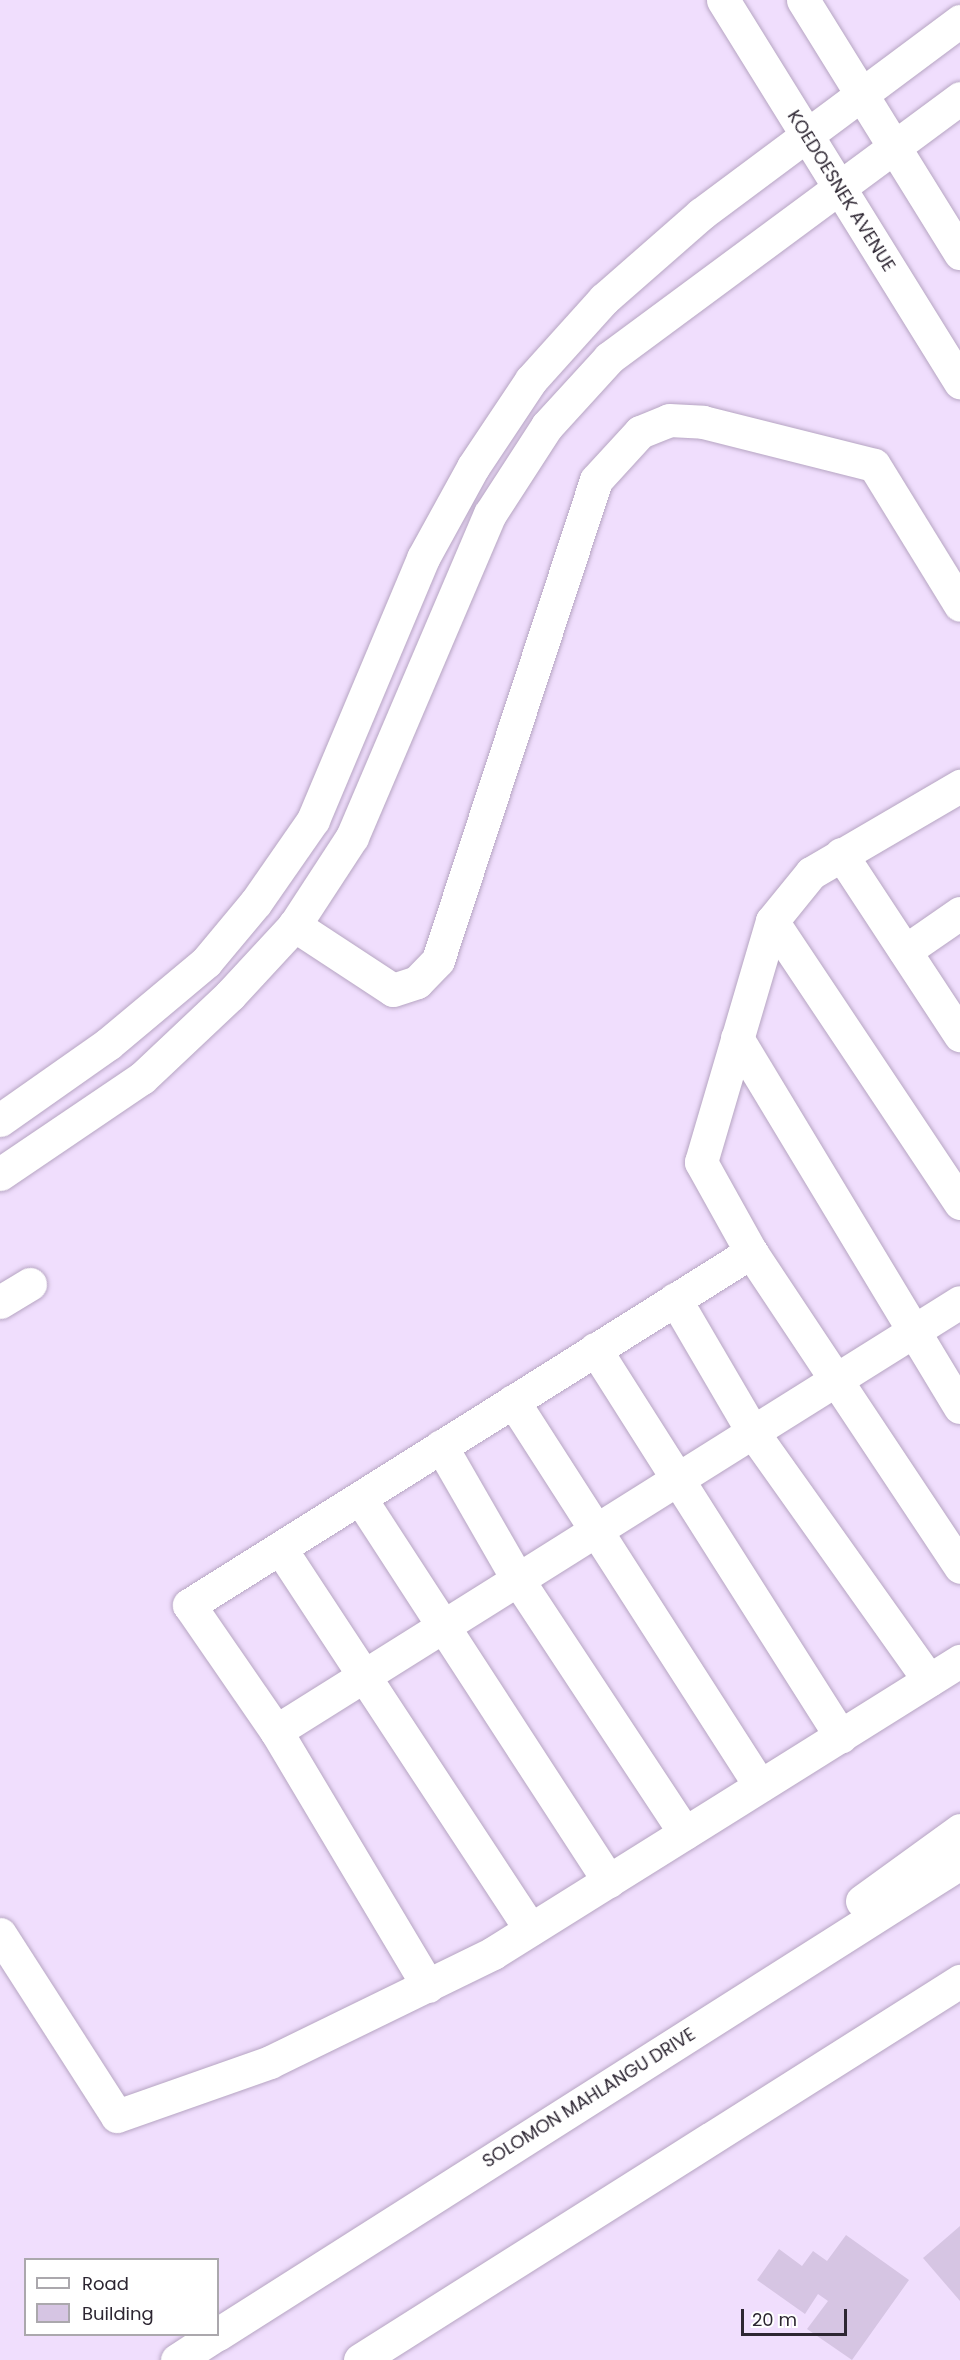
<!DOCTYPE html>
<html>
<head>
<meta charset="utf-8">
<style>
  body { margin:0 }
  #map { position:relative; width:960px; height:2360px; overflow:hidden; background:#f0defd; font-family:Poppins,sans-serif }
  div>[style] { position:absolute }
  .building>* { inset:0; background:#d6c5e3 }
  .roads { filter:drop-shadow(0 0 2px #b6a5c2) drop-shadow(0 0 2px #b6a5c2) }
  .minor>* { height:33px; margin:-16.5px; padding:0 16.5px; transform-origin:16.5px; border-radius:16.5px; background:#fff }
  .major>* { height:33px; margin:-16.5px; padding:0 16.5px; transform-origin:16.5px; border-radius:16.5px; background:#fff }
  span { translate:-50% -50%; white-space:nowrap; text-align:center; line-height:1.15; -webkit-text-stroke:4.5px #fff; paint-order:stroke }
  .street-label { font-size:18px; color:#2d2632 }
  .legend { position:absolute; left:24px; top:2258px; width:195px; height:78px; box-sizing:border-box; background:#fff; border:2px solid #aba8ad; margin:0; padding:8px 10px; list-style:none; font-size:18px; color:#2d2632 }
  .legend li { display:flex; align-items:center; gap:12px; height:30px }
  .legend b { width:30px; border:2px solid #aba8ad }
  .scale { position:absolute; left:741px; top:2309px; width:106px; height:27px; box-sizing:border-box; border:3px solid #2d2632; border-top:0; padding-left:8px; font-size:18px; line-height:21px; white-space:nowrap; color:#2d2632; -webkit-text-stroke:4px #fff; paint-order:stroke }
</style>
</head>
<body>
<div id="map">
  <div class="building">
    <i style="clip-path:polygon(960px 2226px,960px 2301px,923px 2258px)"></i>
    <i style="clip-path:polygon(846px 2235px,909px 2280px,852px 2360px,807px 2329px,828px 2301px,818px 2294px,805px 2314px,757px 2280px,779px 2249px,802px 2266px,813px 2251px,827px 2261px)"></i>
  </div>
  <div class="roads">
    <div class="minor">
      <i style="left:723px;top:0;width:450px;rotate:58.2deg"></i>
      <i style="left:803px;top:0;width:298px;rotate:58.2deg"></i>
      <i style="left:841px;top:854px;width:217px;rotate:56.7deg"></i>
      <i style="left:772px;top:921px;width:339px;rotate:56.3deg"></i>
      <i style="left:294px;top:925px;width:118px;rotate:33.3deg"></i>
      <i style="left:393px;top:990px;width:25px;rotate:-18deg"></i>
      <i style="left:417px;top:982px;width:30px;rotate:-46deg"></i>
      <i style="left:438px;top:960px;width:505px;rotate:-71.78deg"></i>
      <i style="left:596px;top:480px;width:65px;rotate:-47.5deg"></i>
      <i style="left:640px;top:432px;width:31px;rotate:-22deg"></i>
      <i style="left:669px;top:420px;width:34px;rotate:3deg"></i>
      <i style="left:703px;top:422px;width:176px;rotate:14.1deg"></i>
      <i style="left:874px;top:465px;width:164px;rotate:58.4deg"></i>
      <i style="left:905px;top:951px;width:67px;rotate:-34.6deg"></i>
      <i style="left:737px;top:1038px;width:431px;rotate:58.9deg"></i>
      <i style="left:0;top:1120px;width:132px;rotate:-35.1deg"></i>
      <i style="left:108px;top:1044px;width:128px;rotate:-39.9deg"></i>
      <i style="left:206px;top:962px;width:78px;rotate:-50.2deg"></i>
      <i style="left:256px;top:902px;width:100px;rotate:-55.2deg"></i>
      <i style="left:313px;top:820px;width:284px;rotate:-67.2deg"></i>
      <i style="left:423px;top:558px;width:104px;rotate:-61.2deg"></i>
      <i style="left:473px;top:467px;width:105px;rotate:-56.3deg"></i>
      <i style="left:531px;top:380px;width:109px;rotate:-48deg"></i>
      <i style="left:604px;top:299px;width:129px;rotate:-41.2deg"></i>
      <i style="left:701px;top:214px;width:323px;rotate:-36.7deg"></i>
      <i style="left:0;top:1174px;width:171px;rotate:-34.1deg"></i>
      <i style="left:142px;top:1078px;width:121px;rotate:-43.3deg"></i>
      <i style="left:230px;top:995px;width:94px;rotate:-47.2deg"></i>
      <i style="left:294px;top:926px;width:106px;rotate:-56.9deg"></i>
      <i style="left:352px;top:837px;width:351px;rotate:-66.9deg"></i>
      <i style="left:490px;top:514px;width:105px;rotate:-57.1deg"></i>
      <i style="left:547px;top:426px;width:92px;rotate:-47.6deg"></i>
      <i style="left:609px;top:358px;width:437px;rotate:-36.5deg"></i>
      <i style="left:751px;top:1252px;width:378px;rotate:56.4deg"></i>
      <i style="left:675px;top:1299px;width:156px;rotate:59.7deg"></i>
      <i style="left:754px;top:1434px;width:302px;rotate:54.6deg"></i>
      <i style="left:0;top:1302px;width:35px;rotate:-31deg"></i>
      <i style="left:595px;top:1349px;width:459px;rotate:57.6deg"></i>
      <i style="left:513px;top:1401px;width:457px;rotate:57.3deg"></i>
      <i style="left:441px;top:1446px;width:155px;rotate:60.1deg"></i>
      <i style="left:518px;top:1580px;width:303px;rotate:56.6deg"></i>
      <i style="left:360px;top:1498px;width:457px;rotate:57deg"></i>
      <i style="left:280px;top:1548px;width:456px;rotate:56.7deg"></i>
      <i style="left:276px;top:1731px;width:807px;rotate:-32.1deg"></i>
      <i style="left:0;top:1934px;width:216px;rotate:57.3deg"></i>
      <i style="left:117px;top:2116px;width:162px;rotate:-19.4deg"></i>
      <i style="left:270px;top:2062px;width:248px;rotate:-26deg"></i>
      <i style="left:493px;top:1953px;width:551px;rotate:-32.02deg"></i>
      <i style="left:428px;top:1986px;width:297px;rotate:-120.8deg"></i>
      <i style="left:276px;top:1731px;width:153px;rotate:-124.6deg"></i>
      <i style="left:189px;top:1605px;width:664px;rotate:-32.13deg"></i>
      <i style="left:751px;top:1252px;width:103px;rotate:-119.1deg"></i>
      <i style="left:701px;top:1162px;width:251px;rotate:-73.6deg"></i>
      <i style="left:772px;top:921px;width:62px;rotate:-50.9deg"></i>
      <i style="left:811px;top:873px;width:173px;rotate:-30.3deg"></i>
    </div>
    <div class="major">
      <i style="left:862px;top:1901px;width:121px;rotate:-35.9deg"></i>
      <i style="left:218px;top:2334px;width:879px;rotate:-32.41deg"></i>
      <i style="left:177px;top:2360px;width:48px;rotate:-33deg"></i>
      <i style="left:360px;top:2360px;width:710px;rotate:-32.28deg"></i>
    </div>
  </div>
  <div class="street-label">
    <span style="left:841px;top:191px;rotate:58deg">KOEDOESNEK AVENUE</span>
    <span style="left:589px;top:2098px;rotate:-32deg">SOLOMON MAHLANGU DRIVE</span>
  </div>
  <ul class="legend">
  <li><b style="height:8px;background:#fff"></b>Road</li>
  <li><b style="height:16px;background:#d6c5e3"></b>Building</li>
  </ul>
  <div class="scale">20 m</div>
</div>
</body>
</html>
